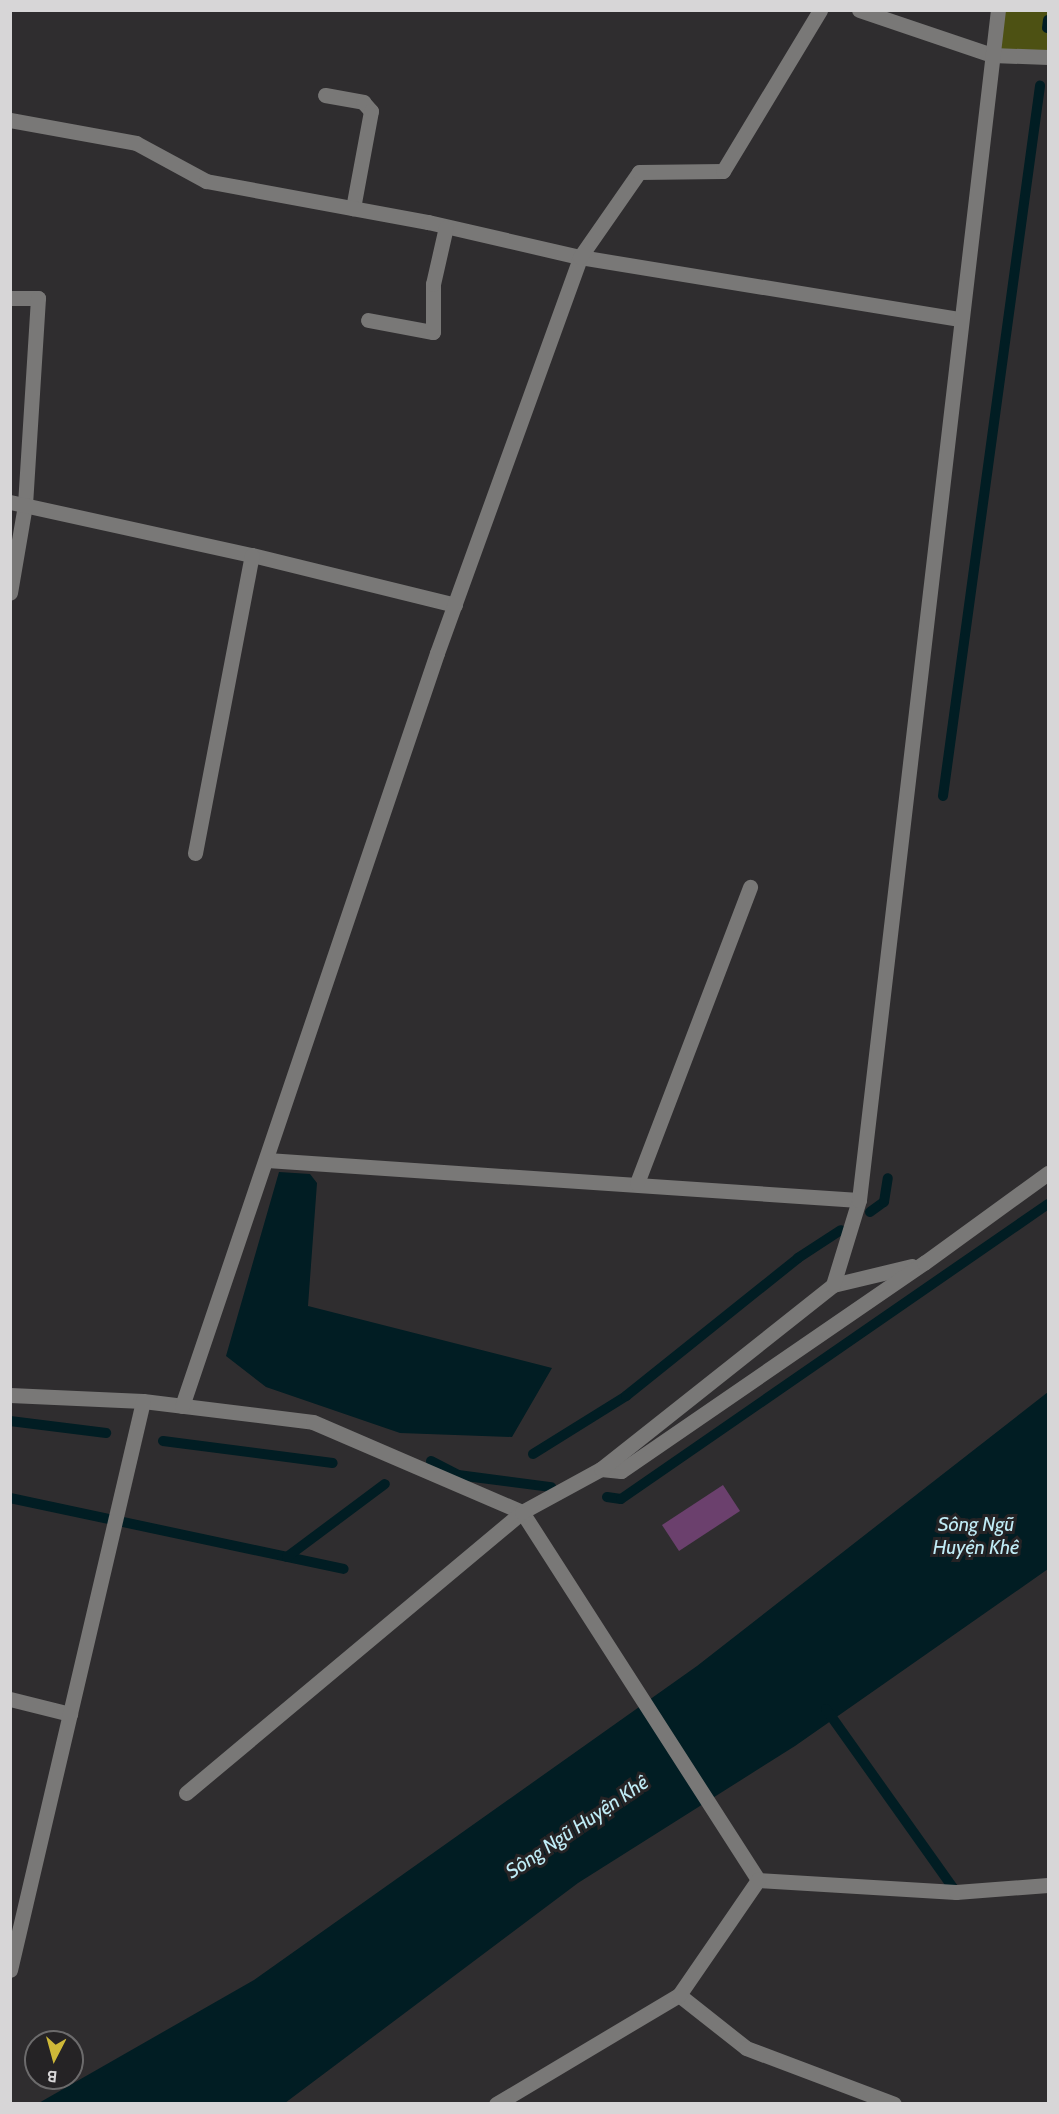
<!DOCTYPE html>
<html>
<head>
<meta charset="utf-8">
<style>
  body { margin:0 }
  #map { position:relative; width:1059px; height:2114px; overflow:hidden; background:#2f2d2f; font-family:Cabin,sans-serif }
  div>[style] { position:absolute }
  .green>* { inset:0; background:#4d5113 }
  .water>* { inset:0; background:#011d23 }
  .stream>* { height:10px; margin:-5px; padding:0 5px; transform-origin:5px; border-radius:5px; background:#011d23 }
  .building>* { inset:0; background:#6b406d }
  .minor>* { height:15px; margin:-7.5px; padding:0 7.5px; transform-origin:7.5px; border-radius:7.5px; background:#797877 }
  span { translate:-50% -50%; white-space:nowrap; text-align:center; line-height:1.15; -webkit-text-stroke:6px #252325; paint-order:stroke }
  .water-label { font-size:20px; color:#c0ecf6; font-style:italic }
  .frame { position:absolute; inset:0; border:12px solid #d7d6d7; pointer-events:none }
  .north { position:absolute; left:24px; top:2030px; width:60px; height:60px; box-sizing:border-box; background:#252325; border:2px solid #6c6b6c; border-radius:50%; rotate:186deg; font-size:16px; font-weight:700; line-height:24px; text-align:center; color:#d7d6d7 }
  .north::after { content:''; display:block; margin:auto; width:21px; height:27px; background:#ceb838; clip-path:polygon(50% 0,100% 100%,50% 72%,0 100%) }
</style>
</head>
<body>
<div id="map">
  <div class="green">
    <i style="clip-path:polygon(998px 11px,1048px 11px,1048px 57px,992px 55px)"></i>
  </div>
  <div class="water">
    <i style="clip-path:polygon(279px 1172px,310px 1174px,317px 1183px,308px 1306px,552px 1368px,512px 1437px,400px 1433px,266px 1387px,226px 1356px)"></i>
    <i style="clip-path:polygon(1048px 1392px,1048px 1569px,795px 1746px,578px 1883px,285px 2103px,37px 2104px,254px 1980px,697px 1666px)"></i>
  </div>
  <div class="stream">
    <i style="left:1047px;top:28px;width:8px;rotate:-83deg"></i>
    <i style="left:943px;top:796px;width:717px;rotate:-82.22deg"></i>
    <i style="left:870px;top:1212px;width:17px;rotate:-36deg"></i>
    <i style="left:884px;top:1202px;width:24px;rotate:-81deg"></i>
    <i style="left:10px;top:1421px;width:97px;rotate:7.1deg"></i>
    <i style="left:163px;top:1441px;width:171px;rotate:7.4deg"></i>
    <i style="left:533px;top:1454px;width:110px;rotate:-31.9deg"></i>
    <i style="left:626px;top:1396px;width:221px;rotate:-38.7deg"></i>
    <i style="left:798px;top:1258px;width:51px;rotate:-33.1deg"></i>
    <i style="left:431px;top:1461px;width:30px;rotate:27deg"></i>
    <i style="left:458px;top:1475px;width:94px;rotate:7.4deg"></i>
    <i style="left:607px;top:1497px;width:14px;rotate:8deg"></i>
    <i style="left:621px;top:1499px;width:519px;rotate:-34.64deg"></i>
    <i style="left:10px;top:1498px;width:341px;rotate:12deg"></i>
    <i style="left:287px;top:1557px;width:122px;rotate:-36.7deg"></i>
    <i style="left:826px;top:1709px;width:224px;rotate:54.6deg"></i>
  </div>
  <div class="building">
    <i style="clip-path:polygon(723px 1485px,740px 1511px,679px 1551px,662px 1525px)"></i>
  </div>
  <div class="minor">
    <i style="left:859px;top:10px;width:140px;rotate:18.7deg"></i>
    <i style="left:992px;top:55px;width:56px;rotate:2deg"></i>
    <i style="left:325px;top:95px;width:39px;rotate:10deg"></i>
    <i style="left:363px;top:102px;width:12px;rotate:48deg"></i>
    <i style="left:371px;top:111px;width:99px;rotate:100.5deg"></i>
    <i style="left:10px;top:120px;width:128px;rotate:10.3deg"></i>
    <i style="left:136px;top:143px;width:80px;rotate:28.5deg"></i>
    <i style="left:206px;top:181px;width:226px;rotate:10.5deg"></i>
    <i style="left:428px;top:222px;width:156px;rotate:13deg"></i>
    <i style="left:580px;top:257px;width:385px;rotate:9.3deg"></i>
    <i style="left:10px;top:298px;width:28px"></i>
    <i style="left:38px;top:298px;width:207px;rotate:93.6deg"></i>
    <i style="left:25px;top:505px;width:89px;rotate:99.7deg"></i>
    <i style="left:368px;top:320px;width:66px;rotate:10.5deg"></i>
    <i style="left:433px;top:332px;width:48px;rotate:-90deg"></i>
    <i style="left:433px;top:284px;width:58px;rotate:-77.2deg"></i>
    <i style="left:10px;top:502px;width:248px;rotate:12.4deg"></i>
    <i style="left:252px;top:555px;width:209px;rotate:13.8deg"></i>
    <i style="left:195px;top:853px;width:303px;rotate:-79.2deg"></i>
    <i style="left:267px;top:1160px;width:593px;rotate:3.87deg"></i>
    <i style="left:637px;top:1183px;width:317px;rotate:-69.1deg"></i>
    <i style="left:833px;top:1285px;width:81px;rotate:-13.5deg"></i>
    <i style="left:10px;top:1395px;width:133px;rotate:2.6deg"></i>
    <i style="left:143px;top:1401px;width:171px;rotate:7deg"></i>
    <i style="left:313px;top:1422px;width:228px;rotate:23.3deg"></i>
    <i style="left:522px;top:1512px;width:437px;rotate:57.3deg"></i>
    <i style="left:182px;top:1406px;width:795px;rotate:-71.29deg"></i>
    <i style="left:437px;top:653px;width:421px;rotate:-70.1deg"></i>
    <i style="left:580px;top:257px;width:103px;rotate:-55.2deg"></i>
    <i style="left:639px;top:172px;width:84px;rotate:-0.7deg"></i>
    <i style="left:723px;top:171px;width:188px;rotate:-58.9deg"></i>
    <i style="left:601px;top:1469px;width:20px;rotate:6deg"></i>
    <i style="left:621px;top:1471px;width:368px;rotate:-34.5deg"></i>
    <i style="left:924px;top:1263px;width:153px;rotate:-36deg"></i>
    <i style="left:10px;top:1699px;width:62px;rotate:14deg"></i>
    <i style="left:186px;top:1793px;width:438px;rotate:-39.9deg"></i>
    <i style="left:522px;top:1512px;width:90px;rotate:-28.6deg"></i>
    <i style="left:601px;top:1469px;width:296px;rotate:-38.4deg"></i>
    <i style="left:833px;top:1285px;width:89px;rotate:-73deg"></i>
    <i style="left:859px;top:1200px;width:1198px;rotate:-83.34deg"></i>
    <i style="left:758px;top:1880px;width:198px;rotate:3.5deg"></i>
    <i style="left:956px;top:1892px;width:92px;rotate:-4.4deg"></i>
    <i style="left:10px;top:1970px;width:584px;rotate:-76.84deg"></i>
    <i style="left:679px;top:1995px;width:85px;rotate:38.3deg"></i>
    <i style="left:746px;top:2048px;width:158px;rotate:20.7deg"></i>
    <i style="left:496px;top:2104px;width:213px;rotate:-30.8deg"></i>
    <i style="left:679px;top:1995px;width:140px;rotate:-55.5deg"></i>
  </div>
  <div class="water-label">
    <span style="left:976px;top:1536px">Sông Ngũ<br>Huyện Khê</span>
    <span style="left:577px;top:1827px;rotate:-34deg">Sông Ngũ Huyện Khê</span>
  </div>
  <div class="frame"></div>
  <div class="north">B</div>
</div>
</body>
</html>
